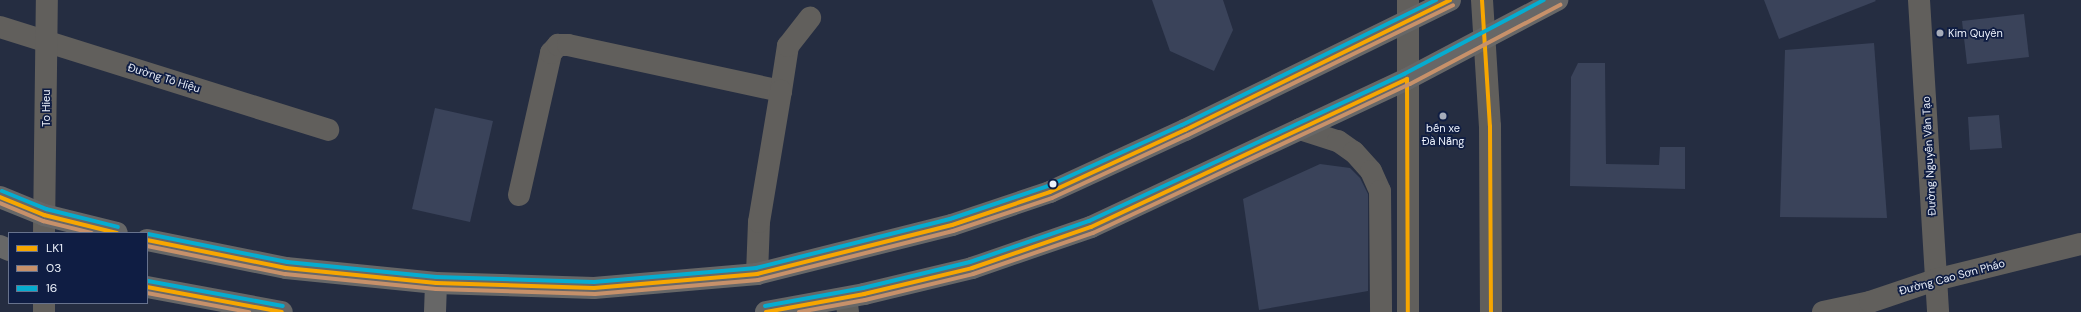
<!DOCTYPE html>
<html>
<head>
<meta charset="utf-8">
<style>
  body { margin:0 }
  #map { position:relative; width:2081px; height:312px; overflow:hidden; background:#252d41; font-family:"DM Sans",sans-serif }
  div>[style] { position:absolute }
  .building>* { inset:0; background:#3a435a }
  .minor>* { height:22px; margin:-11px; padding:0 11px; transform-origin:11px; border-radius:11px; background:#615f5c }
  .highway>* { height:22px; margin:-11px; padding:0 11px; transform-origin:11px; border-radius:11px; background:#676767 }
  .bus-1>* { height:4px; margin:-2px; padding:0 2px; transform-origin:2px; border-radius:2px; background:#f7a600 }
  .bus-2>* { height:4px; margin:-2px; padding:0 2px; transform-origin:2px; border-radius:2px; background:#c7916a }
  .bus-3>* { height:4px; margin:-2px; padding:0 2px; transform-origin:2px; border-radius:2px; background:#06acd0 }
  .dots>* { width:11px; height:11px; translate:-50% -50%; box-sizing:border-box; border:2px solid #0f1d43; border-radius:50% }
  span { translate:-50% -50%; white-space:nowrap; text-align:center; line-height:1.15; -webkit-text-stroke:3.5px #0f1d43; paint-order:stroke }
  .poi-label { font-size:11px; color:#ecf1fb }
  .left { translate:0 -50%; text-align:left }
  .street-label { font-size:11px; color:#ecf1fb }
  .legend { position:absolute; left:8px; top:232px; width:140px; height:72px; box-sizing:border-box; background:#0f1d43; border:1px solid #67728d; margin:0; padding:5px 7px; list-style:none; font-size:12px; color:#ecf1fb }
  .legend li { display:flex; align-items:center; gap:8px; height:20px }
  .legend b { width:20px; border:1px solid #67728d }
</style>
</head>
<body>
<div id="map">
  <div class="building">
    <i style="clip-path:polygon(1152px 0,1223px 0,1233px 30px,1214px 71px,1170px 51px)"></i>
    <i style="clip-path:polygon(1764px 0,1875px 0,1876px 1px,1779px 39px)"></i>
    <i style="clip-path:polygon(2024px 14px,2029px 57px,1967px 64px,1962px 21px)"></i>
    <i style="clip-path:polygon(1874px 43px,1887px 218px,1780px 217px,1785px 50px)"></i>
    <i style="clip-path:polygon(1578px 63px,1605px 63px,1606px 164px,1659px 165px,1660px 147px,1685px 147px,1685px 189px,1570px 186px,1571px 77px)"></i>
    <i style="clip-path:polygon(435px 108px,493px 121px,470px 222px,412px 209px)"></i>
    <i style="clip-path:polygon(1999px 115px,2002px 148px,1970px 150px,1968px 117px)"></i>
    <i style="clip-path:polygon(1320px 164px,1350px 168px,1360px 178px,1368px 194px,1368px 291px,1259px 310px,1243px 199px)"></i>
  </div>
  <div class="minor">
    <i style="left:1482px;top:0;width:126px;rotate:86.4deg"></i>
    <i style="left:1490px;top:126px;width:186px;rotate:89.7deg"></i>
    <i style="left:1919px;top:0;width:313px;rotate:86.5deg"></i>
    <i style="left:0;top:27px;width:344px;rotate:17.4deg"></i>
    <i style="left:1300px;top:129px;width:40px;rotate:18deg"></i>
    <i style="left:1338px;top:141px;width:19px;rotate:35deg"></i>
    <i style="left:1354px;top:152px;width:25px;rotate:48deg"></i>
    <i style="left:1371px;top:171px;width:22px;rotate:66deg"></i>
    <i style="left:1380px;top:191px;width:121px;rotate:89.5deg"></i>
    <i style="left:519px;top:195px;width:146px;rotate:-77.3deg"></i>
    <i style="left:551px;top:53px;width:11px;rotate:-49deg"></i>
    <i style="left:558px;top:45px;width:10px"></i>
    <i style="left:568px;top:45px;width:218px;rotate:12.2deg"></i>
    <i style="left:781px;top:91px;width:46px;rotate:-81.2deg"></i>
    <i style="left:788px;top:46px;width:36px;rotate:-52deg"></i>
    <i style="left:44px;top:233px;width:233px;rotate:-89.3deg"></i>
    <i style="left:757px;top:274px;width:52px;rotate:-87.8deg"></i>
    <i style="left:759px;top:222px;width:133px;rotate:-80.5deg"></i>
    <i style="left:846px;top:298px;width:14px;rotate:82deg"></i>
    <i style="left:44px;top:303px;width:9px;rotate:90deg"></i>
    <i style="left:1408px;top:312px;width:312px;rotate:-90deg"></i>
    <i style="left:1823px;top:312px;width:48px;rotate:-12deg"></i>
    <i style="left:1870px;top:302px;width:69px;rotate:-18.7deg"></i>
    <i style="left:1935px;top:280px;width:150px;rotate:-13.9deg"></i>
  </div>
  <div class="highway">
    <i style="left:0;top:197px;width:48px;rotate:22.2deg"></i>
    <i style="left:44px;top:215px;width:75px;rotate:13.9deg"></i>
    <i style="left:147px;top:240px;width:142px;rotate:11.4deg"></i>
    <i style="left:286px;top:268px;width:151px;rotate:5.7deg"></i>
    <i style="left:436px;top:283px;width:158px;rotate:1.8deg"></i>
    <i style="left:594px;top:288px;width:164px;rotate:-4.9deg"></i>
    <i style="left:757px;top:274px;width:201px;rotate:-14.1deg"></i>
    <i style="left:952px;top:225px;width:103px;rotate:-18.6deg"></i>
    <i style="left:1050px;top:192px;width:149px;rotate:-24.7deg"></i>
    <i style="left:1185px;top:130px;width:295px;rotate:-26.1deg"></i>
    <i style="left:0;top:246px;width:10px;rotate:24deg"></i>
    <i style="left:147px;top:287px;width:137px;rotate:10.5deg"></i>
    <i style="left:435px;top:312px;width:29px;rotate:-88deg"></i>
    <i style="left:766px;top:312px;width:100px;rotate:-10.4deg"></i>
    <i style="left:864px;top:294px;width:111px;rotate:-13.5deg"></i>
    <i style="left:972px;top:268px;width:126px;rotate:-19deg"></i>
    <i style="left:1091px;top:227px;width:349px;rotate:-25.1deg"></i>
    <i style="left:1407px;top:79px;width:170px;rotate:-27.8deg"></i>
  </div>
  <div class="bus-1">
    <i style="left:1482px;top:0;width:126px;rotate:86.4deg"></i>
    <i style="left:1490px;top:126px;width:186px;rotate:89.7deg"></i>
    <i style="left:0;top:197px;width:48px;rotate:22.2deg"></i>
    <i style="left:44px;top:215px;width:75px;rotate:13.9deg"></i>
    <i style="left:147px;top:240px;width:142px;rotate:11.4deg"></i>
    <i style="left:286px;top:268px;width:151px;rotate:5.7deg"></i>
    <i style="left:436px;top:283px;width:158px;rotate:1.8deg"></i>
    <i style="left:594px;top:288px;width:164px;rotate:-4.9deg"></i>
    <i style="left:757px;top:274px;width:201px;rotate:-14.1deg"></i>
    <i style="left:952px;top:225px;width:103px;rotate:-18.6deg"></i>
    <i style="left:1050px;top:192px;width:149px;rotate:-24.7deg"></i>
    <i style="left:1185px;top:130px;width:295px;rotate:-26.1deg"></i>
    <i style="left:147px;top:287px;width:137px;rotate:10.5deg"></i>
    <i style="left:766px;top:312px;width:100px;rotate:-10.4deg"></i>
    <i style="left:864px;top:294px;width:111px;rotate:-13.5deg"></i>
    <i style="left:972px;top:268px;width:126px;rotate:-19deg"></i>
    <i style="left:1091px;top:227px;width:349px;rotate:-25.1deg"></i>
    <i style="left:1407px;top:79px;width:233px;rotate:89.8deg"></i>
  </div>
  <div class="bus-2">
    <i style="left:0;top:203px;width:47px;rotate:22.7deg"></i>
    <i style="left:43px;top:221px;width:50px;rotate:13.8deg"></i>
    <i style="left:147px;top:246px;width:141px;rotate:11.5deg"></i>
    <i style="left:285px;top:274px;width:152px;rotate:5.7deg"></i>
    <i style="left:436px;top:289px;width:159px;rotate:1.8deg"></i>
    <i style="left:595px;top:294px;width:164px;rotate:-4.9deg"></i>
    <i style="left:758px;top:280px;width:201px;rotate:-14.1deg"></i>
    <i style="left:953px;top:231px;width:104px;rotate:-18.4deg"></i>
    <i style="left:1052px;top:198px;width:150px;rotate:-24.9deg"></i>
    <i style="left:1188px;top:135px;width:295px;rotate:-26.1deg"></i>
    <i style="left:147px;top:293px;width:104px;rotate:10.6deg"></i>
    <i style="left:799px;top:312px;width:67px;rotate:-10.3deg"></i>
    <i style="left:865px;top:300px;width:111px;rotate:-13.5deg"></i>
    <i style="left:973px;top:274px;width:127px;rotate:-18.9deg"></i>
    <i style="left:1093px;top:233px;width:350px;rotate:-25.2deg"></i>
    <i style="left:1410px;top:84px;width:170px;rotate:-27.8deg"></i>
  </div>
  <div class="bus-3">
    <i style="left:2px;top:191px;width:48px;rotate:22.2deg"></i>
    <i style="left:46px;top:209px;width:74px;rotate:14deg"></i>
    <i style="left:148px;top:234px;width:142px;rotate:11.4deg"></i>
    <i style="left:287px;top:262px;width:150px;rotate:5.7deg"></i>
    <i style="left:436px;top:277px;width:158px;rotate:1.8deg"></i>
    <i style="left:594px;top:282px;width:163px;rotate:-4.9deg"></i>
    <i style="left:756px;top:268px;width:200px;rotate:-14.2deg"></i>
    <i style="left:950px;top:219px;width:103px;rotate:-18.6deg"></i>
    <i style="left:1048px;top:186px;width:147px;rotate:-24.5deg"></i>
    <i style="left:1182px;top:125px;width:283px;rotate:-26.2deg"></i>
    <i style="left:148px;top:281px;width:137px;rotate:10.5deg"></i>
    <i style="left:765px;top:306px;width:100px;rotate:-10.4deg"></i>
    <i style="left:863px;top:288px;width:110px;rotate:-13.7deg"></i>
    <i style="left:970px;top:262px;width:126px;rotate:-19deg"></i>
    <i style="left:1089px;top:221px;width:348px;rotate:-25deg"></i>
    <i style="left:1404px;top:74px;width:158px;rotate:-27.9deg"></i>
  </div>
  <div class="dots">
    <i style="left:1940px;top:33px;background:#a6acba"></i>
    <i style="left:1443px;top:116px;background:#a6acba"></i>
    <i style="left:1053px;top:184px;background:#ecf1fb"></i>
  </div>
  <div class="poi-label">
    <span class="left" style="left:1948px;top:33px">Kim Quyên</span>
    <span style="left:1443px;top:135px">bến xe<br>Đà Nẵng</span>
  </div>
  <div class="street-label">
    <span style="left:164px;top:78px;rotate:17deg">Đường Tô Hiệu</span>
    <span style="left:46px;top:108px;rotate:-90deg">To Hieu</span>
    <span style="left:1929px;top:156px;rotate:-93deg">Đường Nguyễn Văn Tạo</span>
    <span style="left:1952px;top:277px;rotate:-15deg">Đường Cao Sơn Pháo</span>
  </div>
  <ul class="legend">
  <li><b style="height:5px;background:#f7a600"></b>LK1</li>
  <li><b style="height:5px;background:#c7916a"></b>03</li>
  <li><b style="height:5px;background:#06acd0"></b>16</li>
  </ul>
</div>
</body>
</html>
